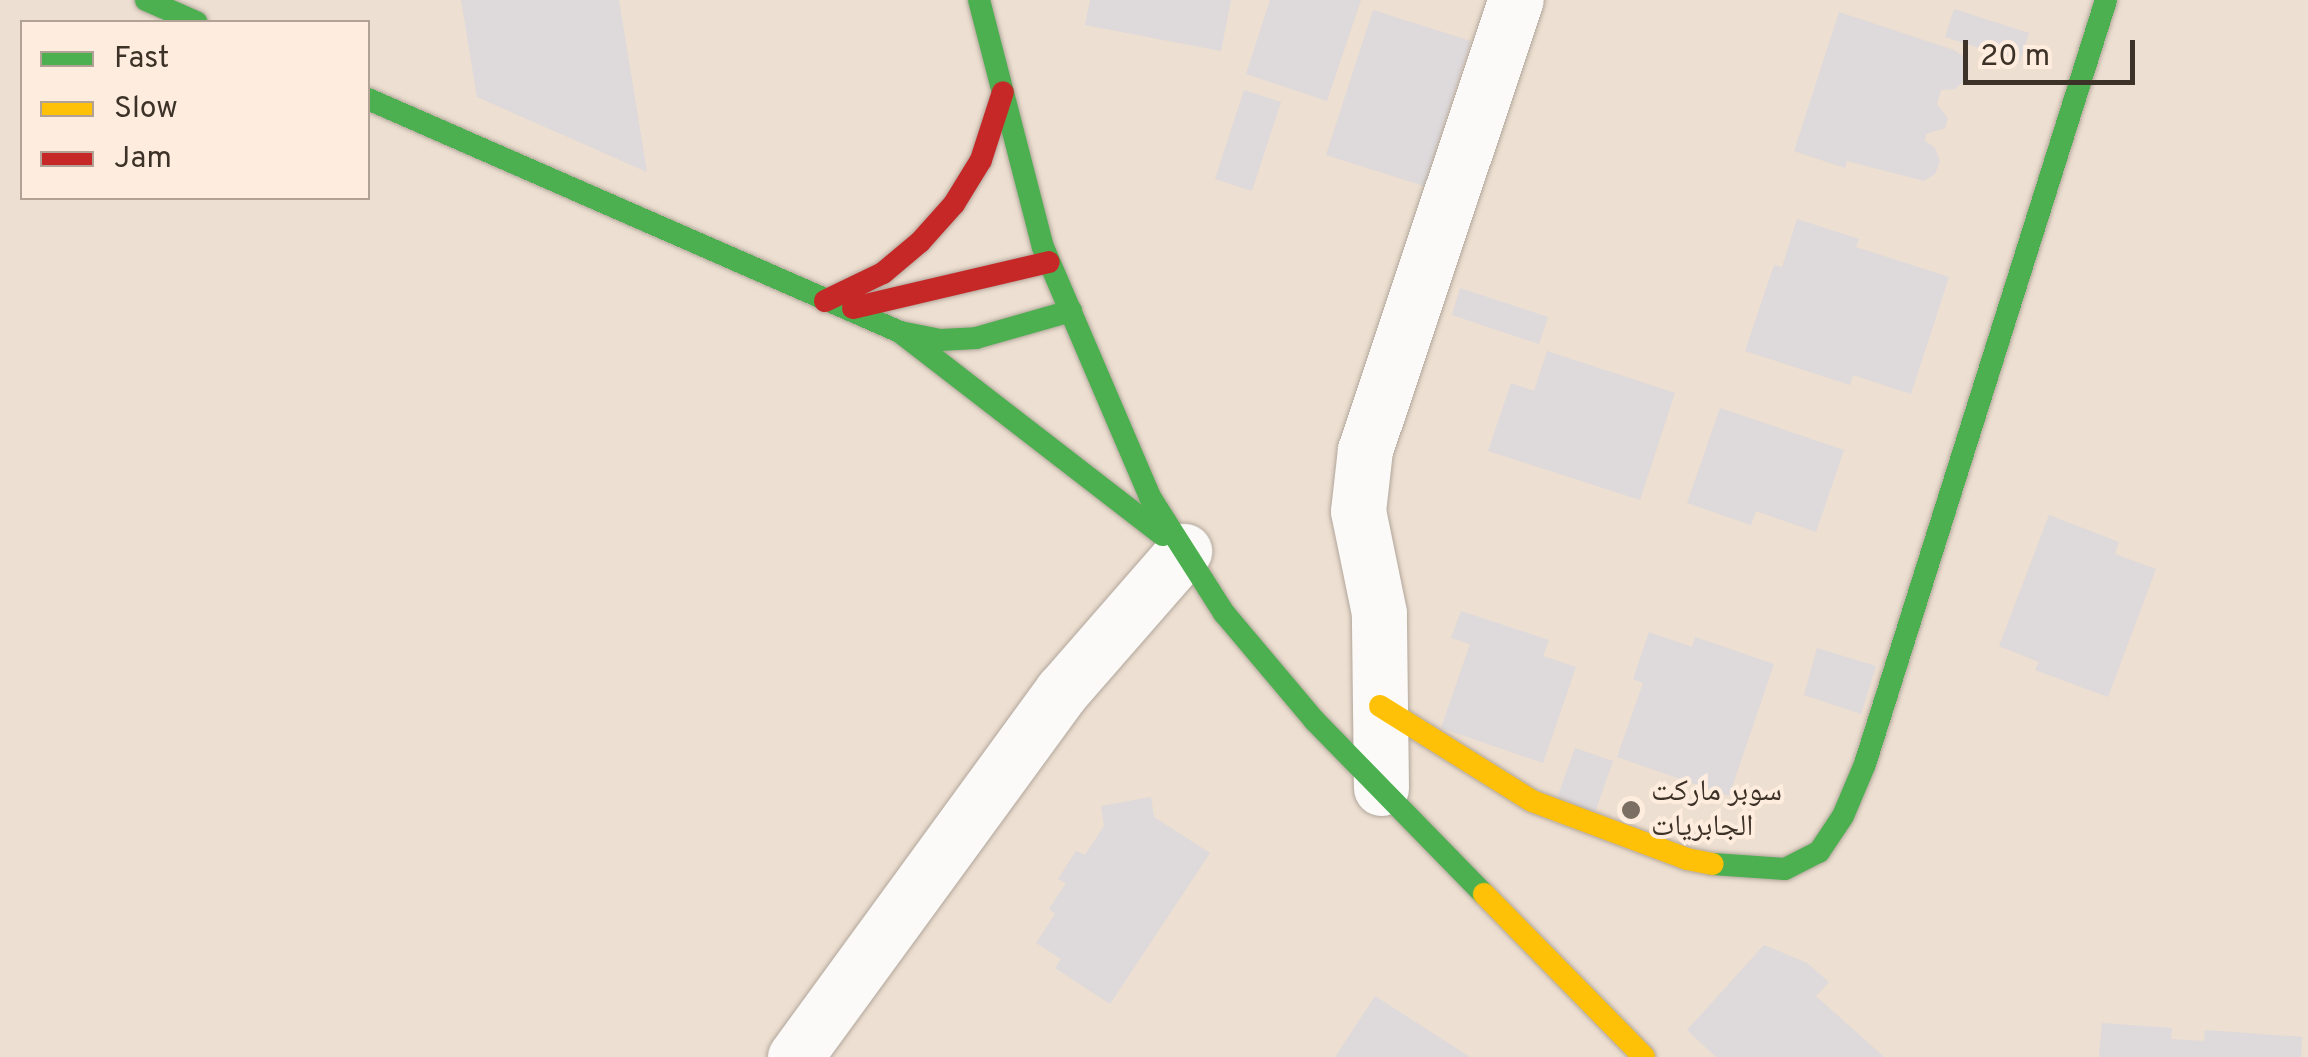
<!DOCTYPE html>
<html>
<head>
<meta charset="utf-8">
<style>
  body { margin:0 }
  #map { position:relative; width:2308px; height:1057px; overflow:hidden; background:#eddfd1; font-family:Overpass,"Noto Naskh Arabic",sans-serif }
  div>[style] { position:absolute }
  .building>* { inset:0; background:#ded9db }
  .roads { filter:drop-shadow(0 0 2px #b1a69b) drop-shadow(0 0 2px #b1a69b) }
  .street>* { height:55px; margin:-27.5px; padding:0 27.5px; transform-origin:27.5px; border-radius:27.5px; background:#fcfaf8 }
  .fast>* { height:22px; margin:-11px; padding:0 11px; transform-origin:11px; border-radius:11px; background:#4caf50 }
  .slow>* { height:22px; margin:-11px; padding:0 11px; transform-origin:11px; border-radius:11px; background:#ffc107 }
  .jam>* { height:22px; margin:-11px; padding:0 11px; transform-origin:11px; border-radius:11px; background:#c62828 }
  .dots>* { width:28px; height:28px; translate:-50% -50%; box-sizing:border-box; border:5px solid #feedde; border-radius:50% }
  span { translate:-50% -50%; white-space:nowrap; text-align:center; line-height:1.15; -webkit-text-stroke:8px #feedde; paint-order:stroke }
  .poi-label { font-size:30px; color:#3d3228 }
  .left { translate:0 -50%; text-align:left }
  .legend { position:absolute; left:20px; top:20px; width:350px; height:180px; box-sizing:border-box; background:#feedde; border:2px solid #b1a295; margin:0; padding:12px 18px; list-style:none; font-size:30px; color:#3d3228 }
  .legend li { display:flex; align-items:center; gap:20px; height:50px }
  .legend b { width:50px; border:2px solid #b1a295 }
  .scale { position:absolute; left:1963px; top:40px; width:172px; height:45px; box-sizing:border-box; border:5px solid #3d3228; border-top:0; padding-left:12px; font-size:30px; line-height:35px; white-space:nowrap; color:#3d3228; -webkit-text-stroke:8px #feedde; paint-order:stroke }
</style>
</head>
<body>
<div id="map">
  <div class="building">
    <i style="clip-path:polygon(461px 0,619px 0,647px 172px,477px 97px)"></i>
    <i style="clip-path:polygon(1090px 0,1231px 0,1221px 51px,1085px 25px)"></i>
    <i style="clip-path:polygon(1270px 0,1361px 0,1327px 101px,1246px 74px)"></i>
    <i style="clip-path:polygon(1954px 9px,2029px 33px,2020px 61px,1945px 37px)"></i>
    <i style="clip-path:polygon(1373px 10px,1471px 41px,1424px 186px,1326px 155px)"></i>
    <i style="clip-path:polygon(1839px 12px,1954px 50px,1964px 57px,1969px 69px,1964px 81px,1955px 89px,1941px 90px,1937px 104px,1948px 118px,1945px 128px,1926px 134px,1925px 141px,1935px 148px,1940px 161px,1935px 174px,1924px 181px,1847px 161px,1845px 168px,1794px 151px)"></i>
    <i style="clip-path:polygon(1244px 90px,1281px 102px,1252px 191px,1215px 179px)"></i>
    <i style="clip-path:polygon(1797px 219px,1859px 239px,1856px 247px,1949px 277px,1911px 394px,1853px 375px,1850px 385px,1745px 351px,1774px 265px,1782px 267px)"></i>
    <i style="clip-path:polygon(1460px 288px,1548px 317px,1539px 344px,1452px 315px)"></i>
    <i style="clip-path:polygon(1547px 351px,1675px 393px,1640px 500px,1488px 451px,1511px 383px,1534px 391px)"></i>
    <i style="clip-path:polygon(1720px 408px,1844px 450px,1816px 532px,1756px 511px,1751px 525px,1687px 503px)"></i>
    <i style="clip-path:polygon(2049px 515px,2119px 542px,2115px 554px,2156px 569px,2108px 697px,2035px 670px,2039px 662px,1999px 646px)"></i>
    <i style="clip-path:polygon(1461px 611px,1549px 640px,1543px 656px,1576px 667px,1543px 763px,1441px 728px,1470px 644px,1451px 638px)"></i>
    <i style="clip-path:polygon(1649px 632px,1692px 647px,1695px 637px,1774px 664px,1729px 796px,1617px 757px,1643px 683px,1633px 679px)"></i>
    <i style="clip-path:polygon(1817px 648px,1876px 666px,1861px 714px,1804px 695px)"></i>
    <i style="clip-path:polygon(1575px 748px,1613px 761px,1594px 815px,1556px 801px)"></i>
    <i style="clip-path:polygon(1151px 797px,1154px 817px,1210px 853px,1110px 1004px,1055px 968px,1061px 959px,1036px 943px,1055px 914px,1049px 909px,1066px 883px,1058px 879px,1076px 851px,1085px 855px,1104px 826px,1101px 806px)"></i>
    <i style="clip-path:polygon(1764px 945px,1807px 963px,1829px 982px,1816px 996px,1884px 1057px,1716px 1057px,1687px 1030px)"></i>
    <i style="clip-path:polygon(1375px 996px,1470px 1057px,1335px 1057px)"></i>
    <i style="clip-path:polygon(2102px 1023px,2172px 1028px,2171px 1039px,2204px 1041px,2205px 1030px,2302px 1037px,2301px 1057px,2099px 1057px)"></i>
  </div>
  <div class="roads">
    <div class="street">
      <i style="left:1381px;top:788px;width:175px;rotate:-90.7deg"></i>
      <i style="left:1379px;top:613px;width:104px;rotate:-101.6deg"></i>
      <i style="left:1358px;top:511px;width:61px;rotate:-83.5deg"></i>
      <i style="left:1365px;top:450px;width:475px;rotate:-71.5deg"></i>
      <i style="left:795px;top:1057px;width:453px;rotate:-53.9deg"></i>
      <i style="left:1062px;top:691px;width:186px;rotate:-48.9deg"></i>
    </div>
    <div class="fast">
      <i style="left:146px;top:0;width:55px;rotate:23.7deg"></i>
      <i style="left:979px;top:0;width:255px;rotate:75.5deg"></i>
      <i style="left:1043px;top:247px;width:272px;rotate:66.8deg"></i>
      <i style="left:1150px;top:497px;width:138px;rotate:57.5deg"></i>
      <i style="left:1224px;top:613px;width:140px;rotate:49.9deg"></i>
      <i style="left:1314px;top:720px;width:243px;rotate:45.7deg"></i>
      <i style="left:368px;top:99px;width:581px;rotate:23.65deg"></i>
      <i style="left:900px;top:332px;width:41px;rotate:11.3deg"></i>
      <i style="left:940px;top:340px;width:36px;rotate:-3deg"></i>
      <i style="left:976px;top:338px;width:99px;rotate:-15.9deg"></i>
      <i style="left:900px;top:332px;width:332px;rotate:37.7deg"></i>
      <i style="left:1713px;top:864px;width:72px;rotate:4deg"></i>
      <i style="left:1785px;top:869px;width:38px;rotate:-27deg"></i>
      <i style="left:1819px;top:852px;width:43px;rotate:-56.3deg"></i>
      <i style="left:1843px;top:816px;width:56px;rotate:-67.1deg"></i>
      <i style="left:1865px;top:764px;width:801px;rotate:-72.49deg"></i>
    </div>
    <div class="slow">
      <i style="left:1380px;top:706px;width:179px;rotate:32deg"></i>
      <i style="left:1532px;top:801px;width:165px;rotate:20.5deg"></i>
      <i style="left:1687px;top:859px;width:26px;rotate:11deg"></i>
      <i style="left:1484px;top:894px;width:228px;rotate:45.5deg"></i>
    </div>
    <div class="jam">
      <i style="left:825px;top:301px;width:64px;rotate:-25.8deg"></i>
      <i style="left:883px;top:273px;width:48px;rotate:-40deg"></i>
      <i style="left:920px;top:242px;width:51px;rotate:-48.2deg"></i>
      <i style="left:954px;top:204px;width:52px;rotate:-58.5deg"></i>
      <i style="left:981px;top:160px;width:71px;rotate:-72.1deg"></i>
      <i style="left:853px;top:308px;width:201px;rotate:-13.2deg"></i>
    </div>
  </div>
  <div class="dots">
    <i style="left:1631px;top:810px;background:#7b6f63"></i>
  </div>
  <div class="poi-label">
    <span class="left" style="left:1651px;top:810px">سوبر ماركت<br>الجابريات</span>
  </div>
  <ul class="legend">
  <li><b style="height:12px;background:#4caf50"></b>Fast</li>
  <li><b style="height:12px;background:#ffc107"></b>Slow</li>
  <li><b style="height:12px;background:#c62828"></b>Jam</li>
  </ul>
  <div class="scale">20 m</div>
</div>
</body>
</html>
